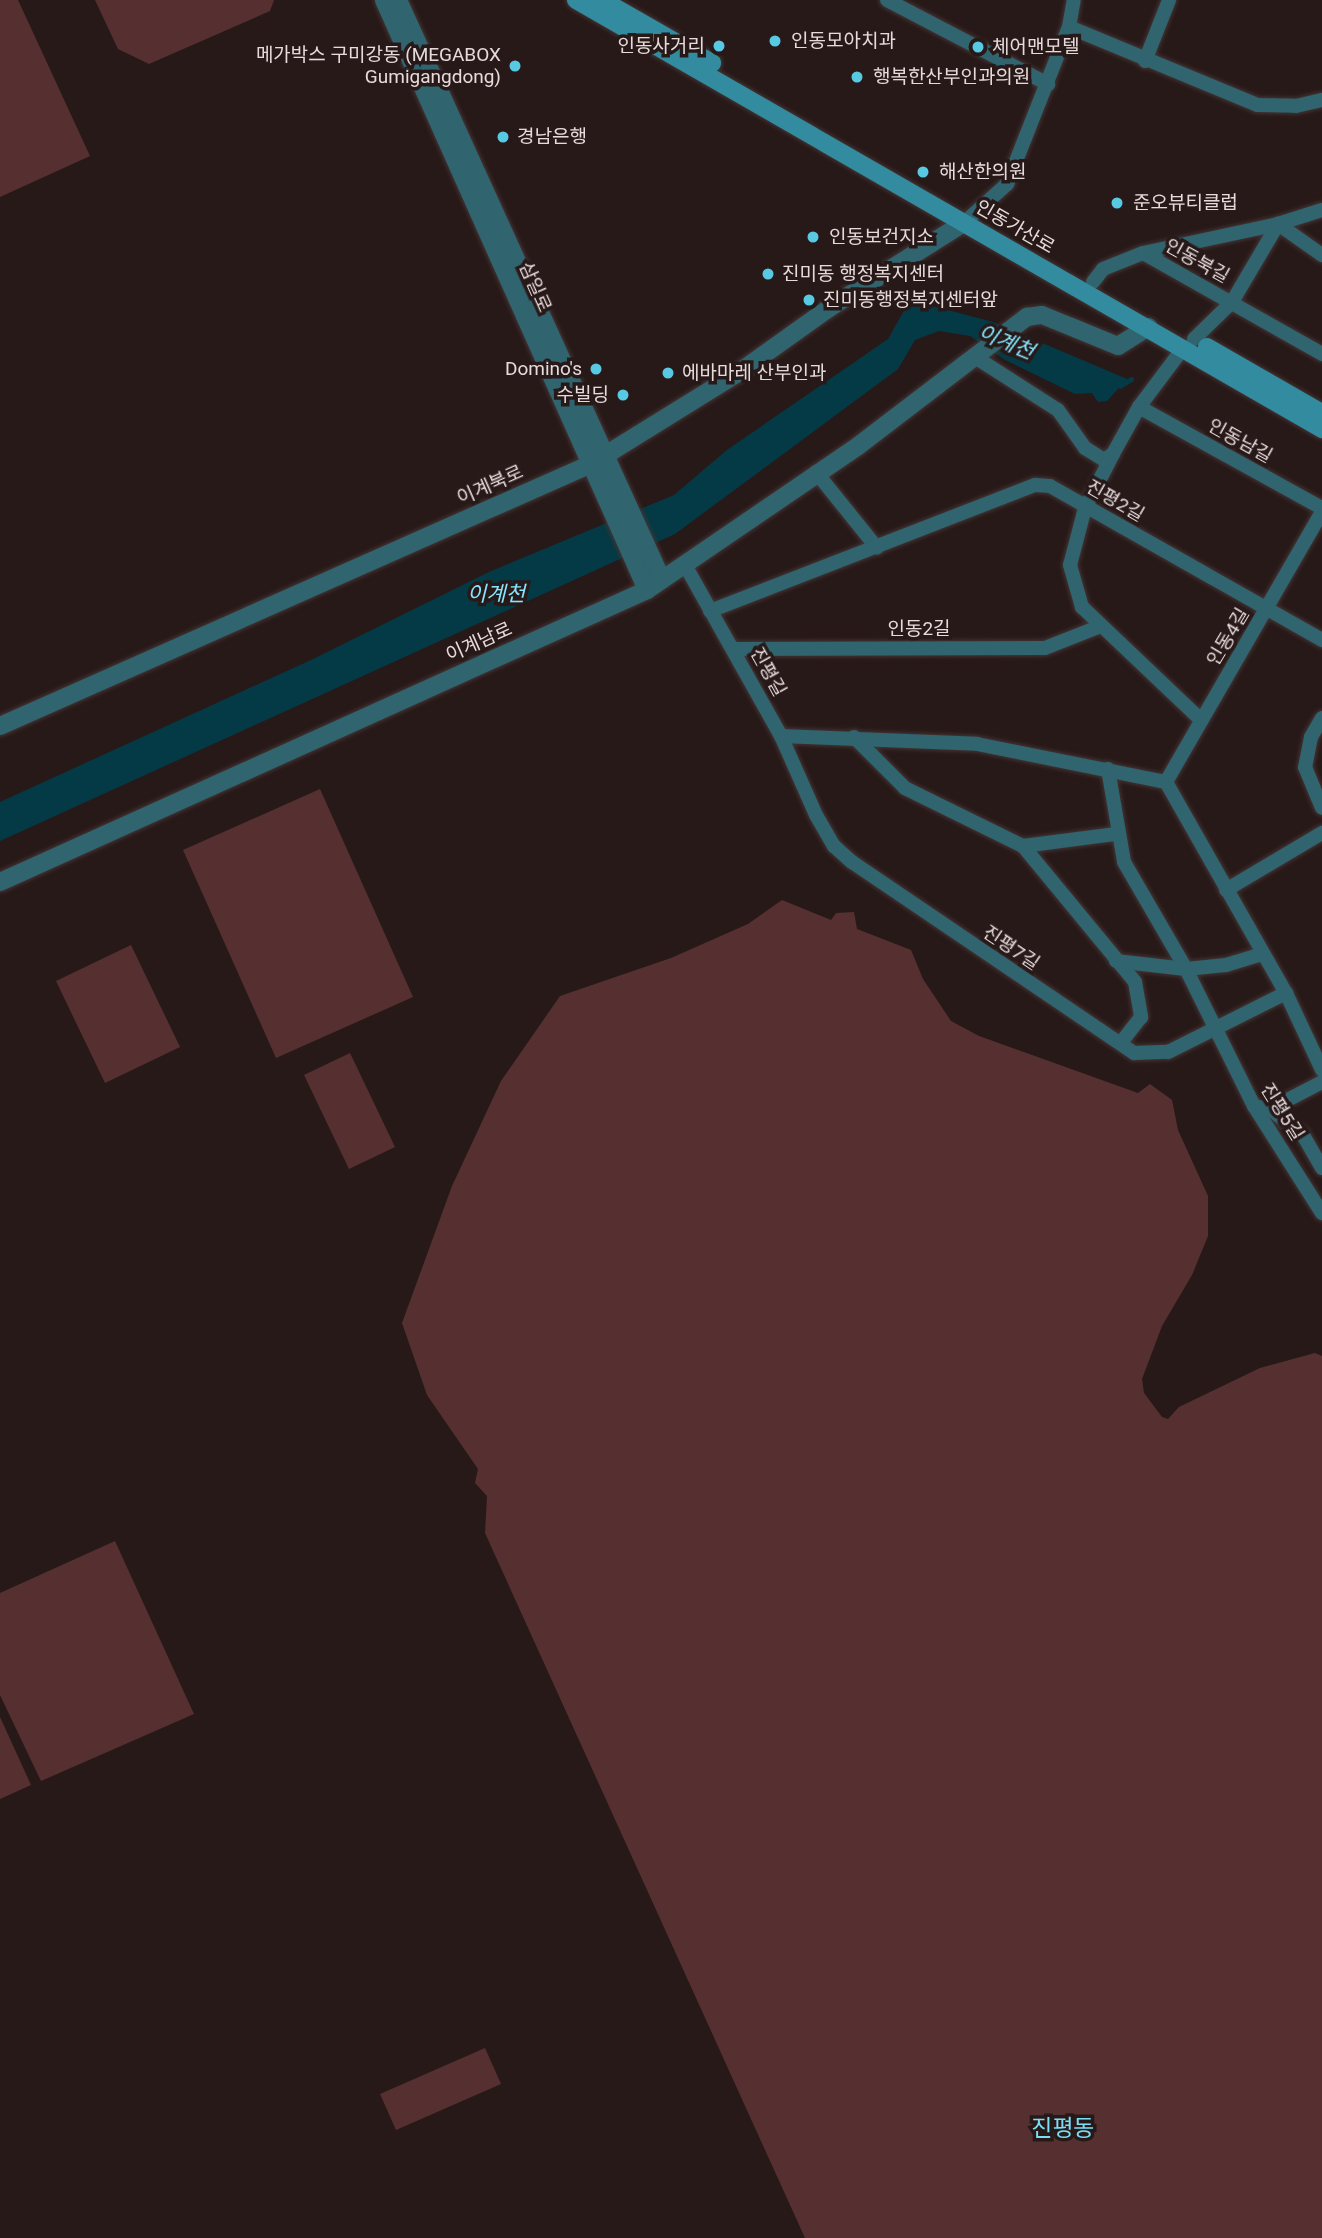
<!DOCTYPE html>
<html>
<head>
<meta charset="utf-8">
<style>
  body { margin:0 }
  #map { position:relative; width:1322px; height:2238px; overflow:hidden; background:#281919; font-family:Roboto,"Noto Sans KR",sans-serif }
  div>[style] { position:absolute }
  .green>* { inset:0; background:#563030 }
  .water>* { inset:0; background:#043a45 }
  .stream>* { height:4.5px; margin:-2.25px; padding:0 2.25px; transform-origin:2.25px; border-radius:2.25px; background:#043a45 }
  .roads { filter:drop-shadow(0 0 2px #433434) drop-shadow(0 0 2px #433434) }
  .minor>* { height:14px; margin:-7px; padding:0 7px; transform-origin:7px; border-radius:7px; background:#30646f }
  .tertiary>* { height:18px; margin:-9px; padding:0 9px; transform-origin:9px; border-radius:9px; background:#30646f }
  .secondary>* { height:18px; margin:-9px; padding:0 9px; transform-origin:9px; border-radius:9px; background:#328b9e }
  .dots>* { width:19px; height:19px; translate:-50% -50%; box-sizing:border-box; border:4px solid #281919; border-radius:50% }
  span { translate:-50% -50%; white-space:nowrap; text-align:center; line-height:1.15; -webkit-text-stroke:7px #281919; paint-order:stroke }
  .poi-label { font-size:19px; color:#e6dada }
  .left { translate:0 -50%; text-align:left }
  .right { translate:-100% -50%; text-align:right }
  .street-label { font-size:19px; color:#e6dada }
  .water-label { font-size:21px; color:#84e7ff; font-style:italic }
  .quarter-label { font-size:23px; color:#79def6 }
</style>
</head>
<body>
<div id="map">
  <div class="green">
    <i style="clip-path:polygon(0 0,18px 0,90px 156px,0 197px)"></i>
    <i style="clip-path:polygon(95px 0,274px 0,270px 11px,149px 64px,118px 49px)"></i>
    <i style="clip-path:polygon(320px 789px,413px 997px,276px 1058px,183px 850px)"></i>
    <i style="clip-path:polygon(782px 900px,831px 920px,836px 913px,854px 912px,857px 929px,911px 950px,923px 979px,951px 1021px,979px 1036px,1138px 1093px,1150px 1084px,1172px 1100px,1178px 1130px,1208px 1196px,1208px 1236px,1192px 1275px,1162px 1326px,1142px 1379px,1144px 1393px,1162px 1417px,1168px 1419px,1179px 1407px,1260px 1368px,1315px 1353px,1322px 1356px,1322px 2238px,805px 2238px,485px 1533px,487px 1496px,475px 1483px,478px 1469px,427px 1395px,402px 1323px,452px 1186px,501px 1081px,560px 996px,671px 958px,748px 924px)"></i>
    <i style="clip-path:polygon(131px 945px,180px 1047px,105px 1083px,56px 981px)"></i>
    <i style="clip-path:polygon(350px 1053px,395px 1147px,349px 1169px,304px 1075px)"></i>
    <i style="clip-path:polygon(115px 1541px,194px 1714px,41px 1781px,0 1695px,0 1593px)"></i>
    <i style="clip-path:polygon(0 1717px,31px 1785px,0 1799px)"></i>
    <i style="clip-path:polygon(485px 2048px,501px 2084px,396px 2130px,380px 2094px)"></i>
  </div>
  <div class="water">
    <i style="clip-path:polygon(910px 300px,993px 322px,1127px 379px,1107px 401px,1098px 402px,1092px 393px,1075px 394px,1005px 360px,970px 336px,939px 331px,915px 340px,898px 369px,675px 534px,0 841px,0 802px,311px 660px,489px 572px,674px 495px,727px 450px,888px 339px)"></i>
  </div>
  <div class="stream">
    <i style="left:1120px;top:386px;width:13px;rotate:-32deg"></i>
  </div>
  <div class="roads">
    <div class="minor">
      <i style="left:887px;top:0;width:182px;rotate:27.6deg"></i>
      <i style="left:1069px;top:27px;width:204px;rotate:22.5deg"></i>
      <i style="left:1257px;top:105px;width:39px;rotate:1deg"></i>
      <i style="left:1296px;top:106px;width:27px;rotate:-13deg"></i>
      <i style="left:1145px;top:61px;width:66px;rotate:-68.5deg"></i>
      <i style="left:965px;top:222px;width:57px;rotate:-42.1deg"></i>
      <i style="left:1007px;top:184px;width:169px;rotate:-68.5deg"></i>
      <i style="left:1069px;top:27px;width:27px;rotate:-80deg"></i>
      <i style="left:1143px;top:253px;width:206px;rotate:29.4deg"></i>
      <i style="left:1093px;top:282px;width:16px;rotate:-52deg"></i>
      <i style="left:1103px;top:269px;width:43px;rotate:-21.8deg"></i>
      <i style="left:1143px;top:253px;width:138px;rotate:-12.1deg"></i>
      <i style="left:1278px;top:224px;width:46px;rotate:-17.7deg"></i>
      <i style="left:1194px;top:339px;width:53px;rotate:-44.2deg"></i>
      <i style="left:1232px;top:302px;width:91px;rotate:-59.5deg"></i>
      <i style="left:1278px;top:224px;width:54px;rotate:35.2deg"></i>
      <i style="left:1184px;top:347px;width:75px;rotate:126.9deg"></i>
      <i style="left:1139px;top:407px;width:54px;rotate:119deg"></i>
      <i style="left:1113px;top:454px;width:61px;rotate:117.4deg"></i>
      <i style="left:1085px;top:508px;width:59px;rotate:104.7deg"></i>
      <i style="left:1070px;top:565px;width:44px;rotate:74.1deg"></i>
      <i style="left:1082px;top:607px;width:164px;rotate:43.5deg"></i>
      <i style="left:975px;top:357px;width:98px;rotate:32.6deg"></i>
      <i style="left:1058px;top:410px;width:47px;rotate:54.6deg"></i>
      <i style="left:1085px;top:448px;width:22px;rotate:32deg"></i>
      <i style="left:1104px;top:460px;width:11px;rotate:-34deg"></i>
      <i style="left:1139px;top:407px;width:209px;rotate:28.9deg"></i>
      <i style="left:816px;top:472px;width:97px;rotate:51.2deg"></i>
      <i style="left:685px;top:565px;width:196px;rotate:60.7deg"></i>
      <i style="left:781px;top:736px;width:196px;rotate:2.3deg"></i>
      <i style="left:977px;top:744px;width:193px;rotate:11.4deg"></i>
      <i style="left:1166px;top:782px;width:243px;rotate:60.4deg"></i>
      <i style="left:1286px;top:993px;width:85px;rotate:64.9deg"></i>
      <i style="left:710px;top:611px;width:349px;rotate:-21.2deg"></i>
      <i style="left:1035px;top:485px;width:15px;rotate:4deg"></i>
      <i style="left:1050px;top:486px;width:313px;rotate:29.5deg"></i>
      <i style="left:733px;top:649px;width:312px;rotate:-0.2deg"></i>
      <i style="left:1045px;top:648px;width:60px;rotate:-21.4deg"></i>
      <i style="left:1322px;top:718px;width:22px;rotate:120deg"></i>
      <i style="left:1311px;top:737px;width:31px;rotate:101deg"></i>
      <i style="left:1305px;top:767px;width:44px;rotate:67.5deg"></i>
      <i style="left:781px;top:736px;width:86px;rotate:66.1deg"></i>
      <i style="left:816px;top:815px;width:36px;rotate:60deg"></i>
      <i style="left:834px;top:846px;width:24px;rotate:42deg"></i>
      <i style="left:852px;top:862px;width:341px;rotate:34.1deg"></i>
      <i style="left:1134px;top:1053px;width:34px;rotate:-2deg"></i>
      <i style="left:1168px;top:1052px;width:132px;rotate:-26.6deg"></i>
      <i style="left:854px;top:737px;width:72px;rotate:45deg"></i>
      <i style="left:905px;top:788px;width:131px;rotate:26.2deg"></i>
      <i style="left:1023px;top:846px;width:176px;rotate:50.5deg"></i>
      <i style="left:1135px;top:982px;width:36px;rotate:80deg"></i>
      <i style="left:1141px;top:1017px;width:33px;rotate:128deg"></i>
      <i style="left:1108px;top:769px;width:94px;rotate:80.2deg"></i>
      <i style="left:1124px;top:862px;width:124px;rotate:59.9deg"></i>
      <i style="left:1186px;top:969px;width:153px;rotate:63.6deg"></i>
      <i style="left:1254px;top:1106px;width:127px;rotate:57.6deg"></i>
      <i style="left:1166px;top:782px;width:312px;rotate:-60deg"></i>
      <i style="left:1023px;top:846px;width:94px;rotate:-7.4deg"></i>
      <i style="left:1226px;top:890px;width:112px;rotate:-30.7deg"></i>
      <i style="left:1116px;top:961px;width:70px;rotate:6.5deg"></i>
      <i style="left:1186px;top:969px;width:40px;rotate:-5.7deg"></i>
      <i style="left:1226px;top:965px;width:39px;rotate:-17deg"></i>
      <i style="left:1254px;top:1106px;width:16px;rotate:11deg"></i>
      <i style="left:1270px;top:1109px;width:42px;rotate:38.2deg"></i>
      <i style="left:1303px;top:1135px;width:38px;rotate:60deg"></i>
      <i style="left:1270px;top:1109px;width:59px;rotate:-27.4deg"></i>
    </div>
    <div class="tertiary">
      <i style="left:384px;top:0;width:646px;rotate:65.97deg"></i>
      <i style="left:398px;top:0;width:637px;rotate:65.53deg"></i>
      <i style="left:0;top:726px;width:646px;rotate:-23.91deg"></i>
      <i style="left:591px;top:464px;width:173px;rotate:-31.8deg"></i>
      <i style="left:738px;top:373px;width:112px;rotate:-35.5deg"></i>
      <i style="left:829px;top:308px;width:161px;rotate:-32.3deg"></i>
      <i style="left:0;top:882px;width:710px;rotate:-24.29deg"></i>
      <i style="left:647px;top:590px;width:255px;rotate:-34.3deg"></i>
      <i style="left:858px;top:446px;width:213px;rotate:-37.4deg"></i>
      <i style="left:1027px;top:317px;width:15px;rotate:-8deg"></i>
      <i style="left:1042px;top:315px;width:82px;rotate:22.2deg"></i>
      <i style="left:1118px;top:346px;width:36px;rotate:-32deg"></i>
    </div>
    <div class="secondary">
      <i style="left:576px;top:0;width:861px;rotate:29.9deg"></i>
      <i style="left:602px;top:0;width:127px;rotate:29.8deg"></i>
      <i style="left:1207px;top:347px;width:133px;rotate:29.9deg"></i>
    </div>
  </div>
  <div class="dots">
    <i style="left:775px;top:41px;background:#57c9e2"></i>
    <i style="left:719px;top:46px;background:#57c9e2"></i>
    <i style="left:978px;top:47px;background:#57c9e2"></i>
    <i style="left:515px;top:66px;background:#57c9e2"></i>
    <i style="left:857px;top:77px;background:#57c9e2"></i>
    <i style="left:503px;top:137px;background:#57c9e2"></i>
    <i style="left:923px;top:172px;background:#57c9e2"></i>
    <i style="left:1117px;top:203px;background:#57c9e2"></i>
    <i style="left:813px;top:237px;background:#57c9e2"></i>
    <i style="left:768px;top:274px;background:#57c9e2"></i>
    <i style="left:809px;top:300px;background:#57c9e2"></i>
    <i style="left:596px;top:369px;background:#57c9e2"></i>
    <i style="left:668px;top:373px;background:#57c9e2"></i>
    <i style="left:623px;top:395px;background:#57c9e2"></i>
  </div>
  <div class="poi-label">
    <span class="left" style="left:791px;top:41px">인동모아치과</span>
    <span class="right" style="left:705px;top:46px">인동사거리</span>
    <span class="left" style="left:992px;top:47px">체어맨모텔</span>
    <span class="right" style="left:501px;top:66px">메가박스 구미강동 (MEGABOX<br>Gumigangdong)</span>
    <span class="left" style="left:873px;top:77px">행복한산부인과의원</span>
    <span class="left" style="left:517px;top:137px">경남은행</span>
    <span class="left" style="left:939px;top:172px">해산한의원</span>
    <span class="left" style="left:1133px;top:203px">준오뷰티클럽</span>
    <span class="left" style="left:829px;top:237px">인동보건지소</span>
    <span class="left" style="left:782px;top:274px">진미동 행정복지센터</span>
    <span class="left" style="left:823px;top:300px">진미동행정복지센터앞</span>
    <span class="right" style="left:582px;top:369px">Domino's</span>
    <span class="left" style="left:682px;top:373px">에바마레 산부인과</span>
    <span class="right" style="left:609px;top:395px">수빌딩</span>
  </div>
  <div class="street-label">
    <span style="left:1015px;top:227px;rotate:30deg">인동가산로</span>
    <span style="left:1197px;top:261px;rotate:29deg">인동북길</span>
    <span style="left:535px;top:287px;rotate:66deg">삼일로</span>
    <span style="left:1240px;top:441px;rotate:29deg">인동남길</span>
    <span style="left:490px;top:485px;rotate:-24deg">이계북로</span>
    <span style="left:1115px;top:501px;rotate:30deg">진평2길</span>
    <span style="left:919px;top:629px">인동2길</span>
    <span style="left:1228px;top:637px;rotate:-59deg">인동4길</span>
    <span style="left:479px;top:642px;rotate:-24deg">이계남로</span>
    <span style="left:768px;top:672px;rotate:61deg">진평길</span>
    <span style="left:1011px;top:948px;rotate:34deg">진평7길</span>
    <span style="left:1282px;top:1112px;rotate:58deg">진평5길</span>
  </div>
  <div class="water-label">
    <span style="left:1006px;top:342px;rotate:22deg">이계천</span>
    <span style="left:496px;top:594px">이계천</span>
  </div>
  <div class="quarter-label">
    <span style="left:1063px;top:2129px">진평동</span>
  </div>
</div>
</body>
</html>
